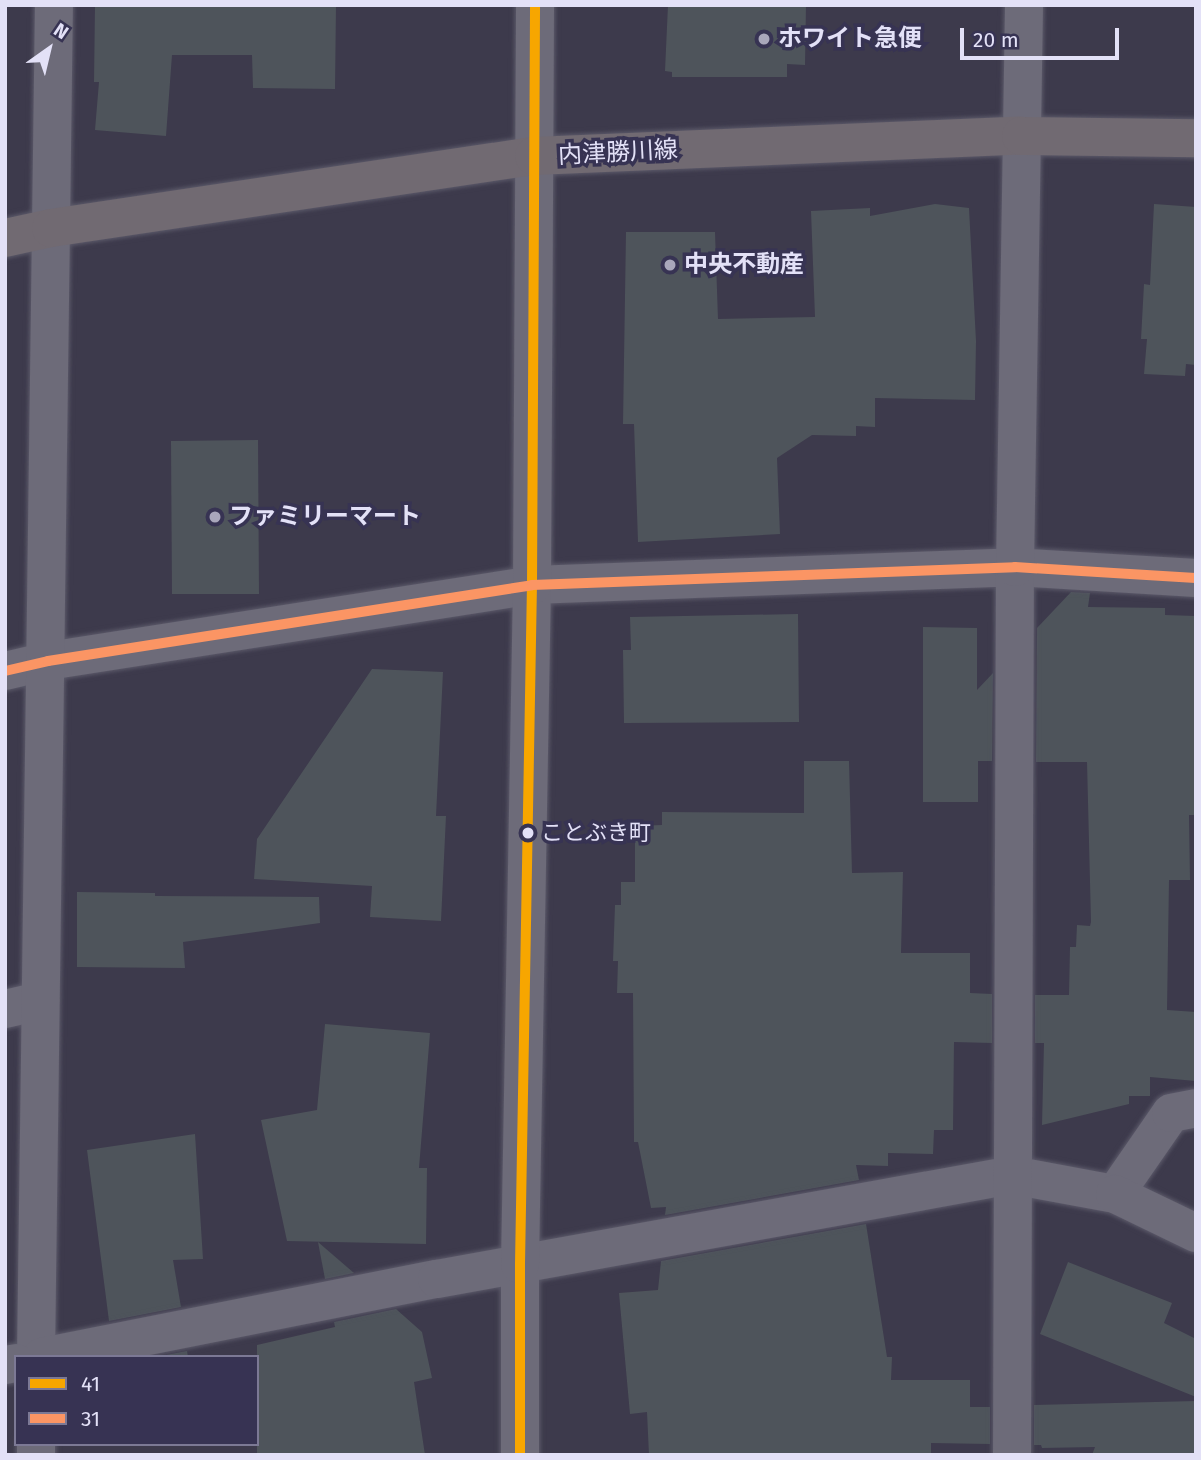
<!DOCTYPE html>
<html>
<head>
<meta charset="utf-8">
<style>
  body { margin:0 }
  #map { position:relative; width:1201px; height:1460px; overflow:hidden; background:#3d3a4c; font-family:"Fira Sans","Noto Sans JP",sans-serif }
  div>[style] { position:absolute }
  .building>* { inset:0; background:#4e545b }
  .roads { filter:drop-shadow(0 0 2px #5b5969) drop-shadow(0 0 2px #5b5969) }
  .minor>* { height:38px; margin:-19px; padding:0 19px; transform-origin:19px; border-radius:19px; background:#6d6b79 }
  .major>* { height:38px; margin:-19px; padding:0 19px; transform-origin:19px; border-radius:19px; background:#716a72 }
  .bus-1>* { height:10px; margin:-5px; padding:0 5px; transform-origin:5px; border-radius:5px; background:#f7a600 }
  .bus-2>* { height:10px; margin:-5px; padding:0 5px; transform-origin:5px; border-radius:5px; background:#fb9564 }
  .dots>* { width:19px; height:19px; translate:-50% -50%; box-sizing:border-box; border:4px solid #373353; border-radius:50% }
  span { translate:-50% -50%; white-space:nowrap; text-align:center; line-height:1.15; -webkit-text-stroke:7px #373353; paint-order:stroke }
  .bus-label { font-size:22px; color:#e3e1f7 }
  .left { translate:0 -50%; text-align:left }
  .poi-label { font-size:24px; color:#e3e1f7; font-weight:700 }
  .street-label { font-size:24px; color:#e3e1f7 }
  .frame { position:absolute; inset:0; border:7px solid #e3e1f7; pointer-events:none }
  .legend { position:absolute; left:14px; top:1355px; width:245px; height:91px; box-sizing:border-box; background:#373353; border:2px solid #7c7995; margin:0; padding:9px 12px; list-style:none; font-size:21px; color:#e3e1f7 }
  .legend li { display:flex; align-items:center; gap:14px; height:35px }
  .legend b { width:35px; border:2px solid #7c7995 }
  .north { position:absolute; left:14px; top:14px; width:70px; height:70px; -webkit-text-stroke:5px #373353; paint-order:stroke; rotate:34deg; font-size:19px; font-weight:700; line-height:28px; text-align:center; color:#e3e1f7 }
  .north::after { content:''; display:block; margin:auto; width:24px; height:32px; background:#e3e1f7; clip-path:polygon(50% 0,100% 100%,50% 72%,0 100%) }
  .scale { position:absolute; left:960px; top:28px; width:159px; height:32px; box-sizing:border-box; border:4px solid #e3e1f7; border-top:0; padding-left:9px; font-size:21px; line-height:24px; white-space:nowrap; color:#e3e1f7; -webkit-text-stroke:5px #373353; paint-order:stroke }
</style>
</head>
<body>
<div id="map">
  <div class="building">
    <i style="clip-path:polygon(95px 5px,336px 5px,335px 89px,253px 88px,252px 55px,172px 55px,166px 136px,95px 130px,99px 82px,94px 82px)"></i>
    <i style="clip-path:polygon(668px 5px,806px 5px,805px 65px,787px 64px,787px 77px,672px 77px,672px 72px,665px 71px)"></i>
    <i style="clip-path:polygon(935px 204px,969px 208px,976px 341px,975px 400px,875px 398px,875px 427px,856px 426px,856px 436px,812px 435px,777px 458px,780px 534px,638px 542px,634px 424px,623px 424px,626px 232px,715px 232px,718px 319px,815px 317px,811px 211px,870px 208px,870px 216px)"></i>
    <i style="clip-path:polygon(1154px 204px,1196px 207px,1196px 365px,1186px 364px,1185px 376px,1144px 374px,1147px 339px,1141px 339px,1144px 284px,1150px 285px)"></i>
    <i style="clip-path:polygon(258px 440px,259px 594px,172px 594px,171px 441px)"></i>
    <i style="clip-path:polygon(1071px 592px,1090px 593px,1088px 607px,1165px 608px,1165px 615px,1196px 616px,1195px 815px,1189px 815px,1190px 880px,1169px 880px,1167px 1010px,1196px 1012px,1196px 1081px,1150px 1077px,1150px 1096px,1129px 1096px,1129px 1104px,1042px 1125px,1044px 1043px,1035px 1043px,1035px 995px,1069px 995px,1070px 947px,1076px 947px,1077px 925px,1090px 926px,1091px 922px,1087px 762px,1036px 762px,1037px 628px)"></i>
    <i style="clip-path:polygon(798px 614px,799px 722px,624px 723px,623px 650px,631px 650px,630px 617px)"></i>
    <i style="clip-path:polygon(923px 627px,977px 628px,977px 690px,993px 673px,992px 761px,978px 761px,978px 802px,923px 802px)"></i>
    <i style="clip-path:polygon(372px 669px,443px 672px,436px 816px,446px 816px,441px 921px,370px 917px,372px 886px,254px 879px,257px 839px)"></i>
    <i style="clip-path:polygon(804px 761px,849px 761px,852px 873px,903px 872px,901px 953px,970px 953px,970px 993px,992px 994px,992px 1043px,954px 1042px,953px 1130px,934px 1130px,933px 1154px,888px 1153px,888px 1166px,856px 1165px,859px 1180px,665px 1215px,666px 1207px,651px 1208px,638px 1142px,634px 1142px,633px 993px,617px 993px,618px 961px,613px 961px,615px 905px,621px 905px,621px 882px,635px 882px,635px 826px,662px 825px,662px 812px,804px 813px)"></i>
    <i style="clip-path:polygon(77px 892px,155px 893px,155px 896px,319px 897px,320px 923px,183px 942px,185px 968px,77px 967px)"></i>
    <i style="clip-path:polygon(325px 1024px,430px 1033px,419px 1168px,427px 1168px,426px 1244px,287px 1241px,261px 1120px,317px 1110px)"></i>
    <i style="clip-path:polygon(195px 1134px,203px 1259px,173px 1260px,181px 1307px,109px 1321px,87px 1150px)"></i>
    <i style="clip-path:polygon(866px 1224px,887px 1357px,892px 1357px,891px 1380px,970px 1380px,970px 1407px,990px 1407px,990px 1444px,931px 1443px,931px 1455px,649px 1455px,647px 1412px,630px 1414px,619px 1293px,658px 1290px,661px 1261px)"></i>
    <i style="clip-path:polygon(318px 1242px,354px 1273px,325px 1279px)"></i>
    <i style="clip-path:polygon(1068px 1262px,1172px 1303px,1164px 1323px,1196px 1339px,1196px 1397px,1040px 1334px)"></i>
    <i style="clip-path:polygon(396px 1309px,422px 1332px,432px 1378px,414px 1382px,425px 1455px,257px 1455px,257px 1345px,335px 1327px,334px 1322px)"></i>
    <i style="clip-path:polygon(187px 1351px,188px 1357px,156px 1357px)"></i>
    <i style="clip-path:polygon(1196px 1401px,1196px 1455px,1092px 1455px,1095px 1447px,1042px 1448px,1041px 1445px,1034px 1445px,1034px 1405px)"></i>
  </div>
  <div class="roads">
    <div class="minor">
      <i style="left:5px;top:671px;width:44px;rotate:-13.1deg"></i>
      <i style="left:48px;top:661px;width:490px;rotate:-8.9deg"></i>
      <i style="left:532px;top:585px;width:483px;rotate:-2.1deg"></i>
      <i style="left:1015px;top:567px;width:181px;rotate:3.5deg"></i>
      <i style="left:5px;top:1009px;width:36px;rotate:-13deg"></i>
      <i style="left:1115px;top:1194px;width:98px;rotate:-55.3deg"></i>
      <i style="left:1171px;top:1113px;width:25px;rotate:-11deg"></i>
      <i style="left:36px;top:1357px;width:1352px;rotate:-89.24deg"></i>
      <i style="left:42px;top:1357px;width:403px;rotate:-11.2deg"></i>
      <i style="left:437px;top:1279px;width:584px;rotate:-10.25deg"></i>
      <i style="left:1012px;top:1175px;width:105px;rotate:10.5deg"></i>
      <i style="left:1115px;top:1194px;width:90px;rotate:25.7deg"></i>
      <i style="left:5px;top:1365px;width:11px;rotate:-10deg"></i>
      <i style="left:36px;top:1444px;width:11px;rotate:90deg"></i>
      <i style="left:520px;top:1455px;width:191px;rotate:-90deg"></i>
      <i style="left:520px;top:1264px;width:679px;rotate:-88.99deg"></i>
      <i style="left:532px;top:585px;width:580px;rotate:-89.7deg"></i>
      <i style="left:1012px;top:1455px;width:888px;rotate:-89.81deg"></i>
      <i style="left:1015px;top:567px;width:562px;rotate:-89.08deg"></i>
    </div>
    <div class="major">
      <i style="left:5px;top:238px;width:47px;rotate:-12.3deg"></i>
      <i style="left:51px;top:228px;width:488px;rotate:-8.5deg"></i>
      <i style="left:534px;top:156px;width:487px;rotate:-2.4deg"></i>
      <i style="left:1021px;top:136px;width:175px;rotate:0.7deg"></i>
    </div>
  </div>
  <div class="bus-1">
    <i style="left:520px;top:1455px;width:191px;rotate:-90deg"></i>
    <i style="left:520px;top:1264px;width:679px;rotate:-88.99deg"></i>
    <i style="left:532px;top:585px;width:580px;rotate:-89.7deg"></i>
  </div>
  <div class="bus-2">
    <i style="left:5px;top:671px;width:44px;rotate:-13.1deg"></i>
    <i style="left:48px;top:661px;width:490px;rotate:-8.9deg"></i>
    <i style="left:532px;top:585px;width:483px;rotate:-2.1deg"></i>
    <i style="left:1015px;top:567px;width:181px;rotate:3.5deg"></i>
  </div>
  <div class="dots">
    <i style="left:764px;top:39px;background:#a9a7bb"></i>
    <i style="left:670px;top:265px;background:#a9a7bb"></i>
    <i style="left:215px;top:517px;background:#a9a7bb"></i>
    <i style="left:528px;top:833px;background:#e3e1f7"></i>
  </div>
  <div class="bus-label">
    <span class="left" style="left:541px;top:833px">ことぶき町</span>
  </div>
  <div class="poi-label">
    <span class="left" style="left:778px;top:39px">ホワイト急便</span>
    <span class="left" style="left:684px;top:265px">中央不動産</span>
    <span class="left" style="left:229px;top:517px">ファミリーマート</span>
  </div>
  <div class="street-label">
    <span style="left:618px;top:153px;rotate:-3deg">内津勝川線</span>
  </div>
  <div class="frame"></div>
  <ul class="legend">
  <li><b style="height:9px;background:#f7a600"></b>41</li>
  <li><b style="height:9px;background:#fb9564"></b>31</li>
  </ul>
  <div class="north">N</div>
  <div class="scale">20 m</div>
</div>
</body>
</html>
